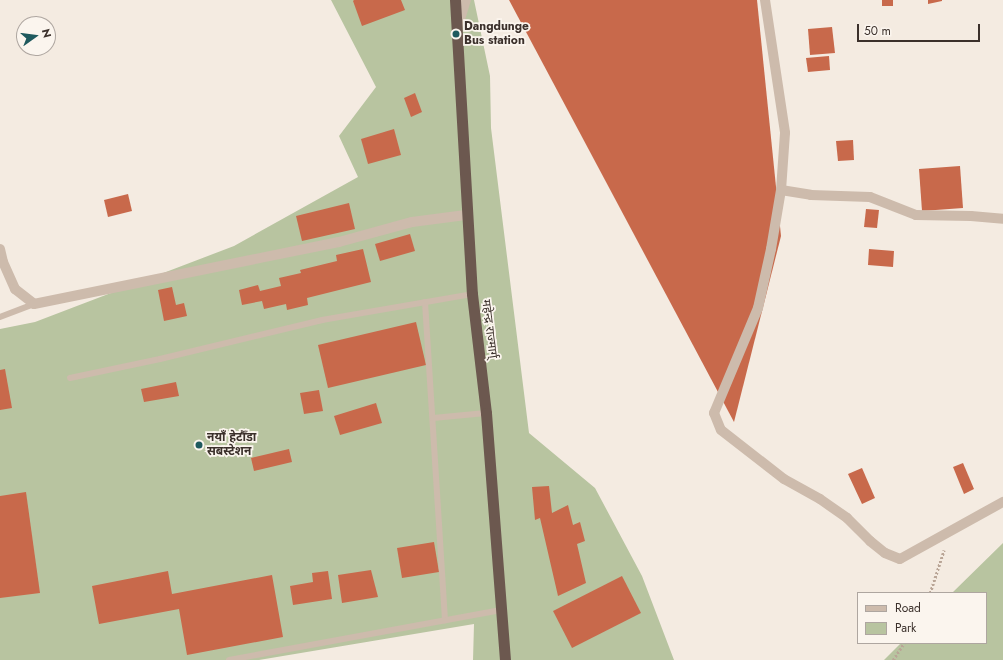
<!DOCTYPE html>
<html>
<head>
<meta charset="utf-8">
<style>
  body { margin:0 }
  #map { position:relative; width:1003px; height:660px; overflow:hidden; background:#f4ebe1; font-family:Jost,"Noto Sans Devanagari",sans-serif }
  div>[style] { position:absolute }
  .green>* { inset:0; background:#b8c4a0 }
  .building>* { inset:0; background:#c8694b }
  .path>* { height:2.5px; margin-top:-1.25px; transform-origin:0; background:repeating-linear-gradient(90deg,#b9a596 0 2px,transparent 0 4px) }
  .service>* { height:6px; margin:-3px; padding:0 3px; transform-origin:3px; border-radius:3px; background:#cdbbac }
  .minor>* { height:10px; margin:-5px; padding:0 5px; transform-origin:5px; border-radius:5px; background:#cdbbac }
  .trunk>* { height:11px; margin:-5.5px; padding:0 5.5px; transform-origin:5.5px; border-radius:5.5px; background:#6c584f }
  .dots>* { width:11px; height:11px; translate:-50% -50%; box-sizing:border-box; border:2px solid #fbf5ee; border-radius:50% }
  span { translate:-50% -50%; white-space:nowrap; text-align:center; line-height:1.15; -webkit-text-stroke:3.5px #fbf5ee; paint-order:stroke }
  .poi-label { font-size:12px; color:#3b302b; font-weight:700 }
  .left { translate:0 -50%; text-align:left }
  .street-label { font-size:12px; color:#3b302b }
  .legend { position:absolute; left:857px; top:592px; width:130px; height:52px; box-sizing:border-box; background:#fbf5ee; border:1px solid #aea6a0; margin:0; padding:5px 7px; list-style:none; font-size:12px; color:#3b302b }
  .legend li { display:flex; align-items:center; gap:8px; height:20px }
  .legend b { width:20px; border:1px solid #aea6a0 }
  .north { position:absolute; left:16px; top:16px; width:40px; height:40px; box-sizing:border-box; background:#fbf5ee; border:1px solid #aea6a0; border-radius:50%; rotate:76deg; font-size:11px; font-weight:700; line-height:16px; text-align:center; color:#3b302b }
  .north::after { content:''; display:block; margin:auto; width:14px; height:18px; background:#1f5a5e; clip-path:polygon(50% 0,100% 100%,50% 72%,0 100%) }
  .scale { position:absolute; left:857px; top:24px; width:123px; height:18px; box-sizing:border-box; border:2px solid #3b302b; border-top:0; padding-left:5px; font-size:12px; line-height:14px; white-space:nowrap; color:#3b302b; -webkit-text-stroke:3px #fbf5ee; paint-order:stroke }
</style>
</head>
<body>
<div id="map">
  <div class="green">
    <i style="clip-path:polygon(331px 0,474px 0,490px 76px,491px 128px,529px 433px,595px 488px,642px 576px,674px 660px,473px 660px,474px 624px,259px 660px,0 660px,0 329px,35px 322px,234px 246px,358px 177px,339px 136px,376px 87px)"></i>
    <i style="clip-path:polygon(1003px 543px,1003px 660px,884px 660px,901px 643px,986px 643px,986px 593px,952px 593px)"></i>
  </div>
  <div class="building">
    <i style="clip-path:polygon(354px 0,401px 0,405px 10px,362px 26px,353px 1px)"></i>
    <i style="clip-path:polygon(509px 0,757px 0,781px 236px,734px 422px)"></i>
    <i style="clip-path:polygon(882px 0,893px 0,893px 6px,882px 6px)"></i>
    <i style="clip-path:polygon(928px 0,942px 0,942px 1px,928px 4px)"></i>
    <i style="clip-path:polygon(832px 27px,835px 53px,810px 55px,808px 29px)"></i>
    <i style="clip-path:polygon(829px 56px,830px 70px,808px 72px,806px 58px)"></i>
    <i style="clip-path:polygon(415px 93px,422px 112px,411px 117px,404px 98px)"></i>
    <i style="clip-path:polygon(394px 129px,401px 155px,368px 164px,361px 139px)"></i>
    <i style="clip-path:polygon(853px 140px,854px 160px,838px 161px,836px 141px)"></i>
    <i style="clip-path:polygon(960px 166px,963px 208px,922px 211px,919px 169px)"></i>
    <i style="clip-path:polygon(128px 194px,132px 211px,108px 217px,104px 200px)"></i>
    <i style="clip-path:polygon(349px 203px,355px 229px,302px 241px,296px 216px)"></i>
    <i style="clip-path:polygon(866px 209px,879px 210px,877px 228px,864px 227px)"></i>
    <i style="clip-path:polygon(410px 234px,415px 251px,380px 261px,375px 244px)"></i>
    <i style="clip-path:polygon(363px 249px,371px 282px,307px 298px,308px 305px,287px 310px,286px 304px,264px 309px,262px 301px,242px 305px,239px 290px,258px 285px,260px 291px,281px 286px,279px 278px,301px 273px,300px 270px,337px 261px,336px 255px)"></i>
    <i style="clip-path:polygon(869px 249px,894px 251px,893px 267px,868px 265px)"></i>
    <i style="clip-path:polygon(172px 287px,176px 305px,184px 303px,187px 316px,164px 321px,158px 290px)"></i>
    <i style="clip-path:polygon(416px 322px,426px 365px,328px 388px,318px 345px)"></i>
    <i style="clip-path:polygon(5px 369px,12px 408px,0 410px,0 370px)"></i>
    <i style="clip-path:polygon(176px 382px,179px 396px,144px 402px,141px 389px)"></i>
    <i style="clip-path:polygon(319px 390px,323px 411px,304px 414px,300px 393px)"></i>
    <i style="clip-path:polygon(376px 403px,382px 423px,340px 435px,334px 416px)"></i>
    <i style="clip-path:polygon(289px 449px,292px 462px,254px 471px,251px 458px)"></i>
    <i style="clip-path:polygon(963px 463px,974px 489px,964px 494px,953px 467px)"></i>
    <i style="clip-path:polygon(862px 468px,875px 498px,862px 504px,848px 474px)"></i>
    <i style="clip-path:polygon(549px 486px,552px 513px,568px 505px,573px 525px,580px 522px,585px 541px,577px 544px,586px 583px,558px 596px,540px 518px,535px 520px,532px 487px)"></i>
    <i style="clip-path:polygon(26px 492px,40px 593px,0 598px,0 496px)"></i>
    <i style="clip-path:polygon(434px 542px,439px 572px,402px 578px,397px 548px)"></i>
    <i style="clip-path:polygon(371px 570px,378px 597px,342px 603px,338px 575px)"></i>
    <i style="clip-path:polygon(168px 571px,172px 594px,272px 575px,283px 637px,187px 655px,179px 609px,99px 624px,92px 586px)"></i>
    <i style="clip-path:polygon(328px 571px,332px 599px,293px 605px,290px 586px,313px 582px,312px 573px)"></i>
    <i style="clip-path:polygon(622px 576px,641px 613px,572px 648px,553px 611px)"></i>
  </div>
  <div class="path">
    <i style="left:930px;top:593px;width:45px;rotate:-72deg"></i>
    <i style="left:893px;top:660px;width:20px;rotate:-57deg"></i>
  </div>
  <div class="service">
    <i style="left:425px;top:302px;width:319px;rotate:86.4deg"></i>
    <i style="left:0;top:317px;width:36px;rotate:-21deg"></i>
    <i style="left:70px;top:378px;width:92px;rotate:-11.9deg"></i>
    <i style="left:160px;top:359px;width:167px;rotate:-13.5deg"></i>
    <i style="left:322px;top:320px;width:152px;rotate:-9.8deg"></i>
    <i style="left:433px;top:418px;width:53px;rotate:-5.4deg"></i>
    <i style="left:229px;top:660px;width:278px;rotate:-10.4deg"></i>
  </div>
  <div class="minor">
    <i style="left:765px;top:0;width:134px;rotate:81.4deg"></i>
    <i style="left:785px;top:133px;width:57px;rotate:94deg"></i>
    <i style="left:781px;top:190px;width:60px;rotate:99.6deg"></i>
    <i style="left:771px;top:249px;width:60px;rotate:102.4deg"></i>
    <i style="left:758px;top:308px;width:114px;rotate:112.7deg"></i>
    <i style="left:714px;top:413px;width:18px;rotate:68deg"></i>
    <i style="left:721px;top:430px;width:80px;rotate:37.9deg"></i>
    <i style="left:784px;top:479px;width:41px;rotate:29.1deg"></i>
    <i style="left:820px;top:499px;width:33px;rotate:35deg"></i>
    <i style="left:847px;top:518px;width:33px;rotate:45deg"></i>
    <i style="left:870px;top:541px;width:19px;rotate:39deg"></i>
    <i style="left:885px;top:553px;width:16px;rotate:22deg"></i>
    <i style="left:900px;top:559px;width:118px;rotate:-29deg"></i>
    <i style="left:457px;top:29px;width:30px;rotate:-73deg"></i>
    <i style="left:781px;top:190px;width:30px;rotate:9deg"></i>
    <i style="left:811px;top:195px;width:59px;rotate:1.9deg"></i>
    <i style="left:870px;top:197px;width:49px;rotate:21.4deg"></i>
    <i style="left:916px;top:215px;width:55px;rotate:1deg"></i>
    <i style="left:971px;top:216px;width:32px;rotate:5deg"></i>
    <i style="left:0;top:249px;width:13px;rotate:77deg"></i>
    <i style="left:3px;top:262px;width:30px;rotate:66deg"></i>
    <i style="left:15px;top:289px;width:24px;rotate:38deg"></i>
    <i style="left:34px;top:304px;width:311px;rotate:-11.5deg"></i>
    <i style="left:339px;top:242px;width:76px;rotate:-15.3deg"></i>
    <i style="left:412px;top:222px;width:54px;rotate:-7.4deg"></i>
  </div>
  <div class="trunk">
    <i style="left:455px;top:0;width:294px;rotate:86.7deg"></i>
    <i style="left:472px;top:294px;width:120px;rotate:83.3deg"></i>
    <i style="left:486px;top:413px;width:248px;rotate:85.6deg"></i>
  </div>
  <div class="dots">
    <i style="left:456px;top:34px;background:#1f5a5e"></i>
    <i style="left:199px;top:445px;background:#1f5a5e"></i>
  </div>
  <div class="poi-label">
    <span class="left" style="left:464px;top:34px">Dangdunge<br>Bus station</span>
    <span class="left" style="left:207px;top:445px">नयाँ हेटौँडा<br>सबस्टेशन</span>
  </div>
  <div class="street-label">
    <span style="left:489px;top:329px;rotate:83deg">महेन्द्र राज्मार्ग्</span>
  </div>
  <ul class="legend">
  <li><b style="height:5px;background:#cdbbac"></b>Road</li>
  <li><b style="height:11px;background:#b8c4a0"></b>Park</li>
  </ul>
  <div class="north">N</div>
  <div class="scale">50 m</div>
</div>
</body>
</html>
